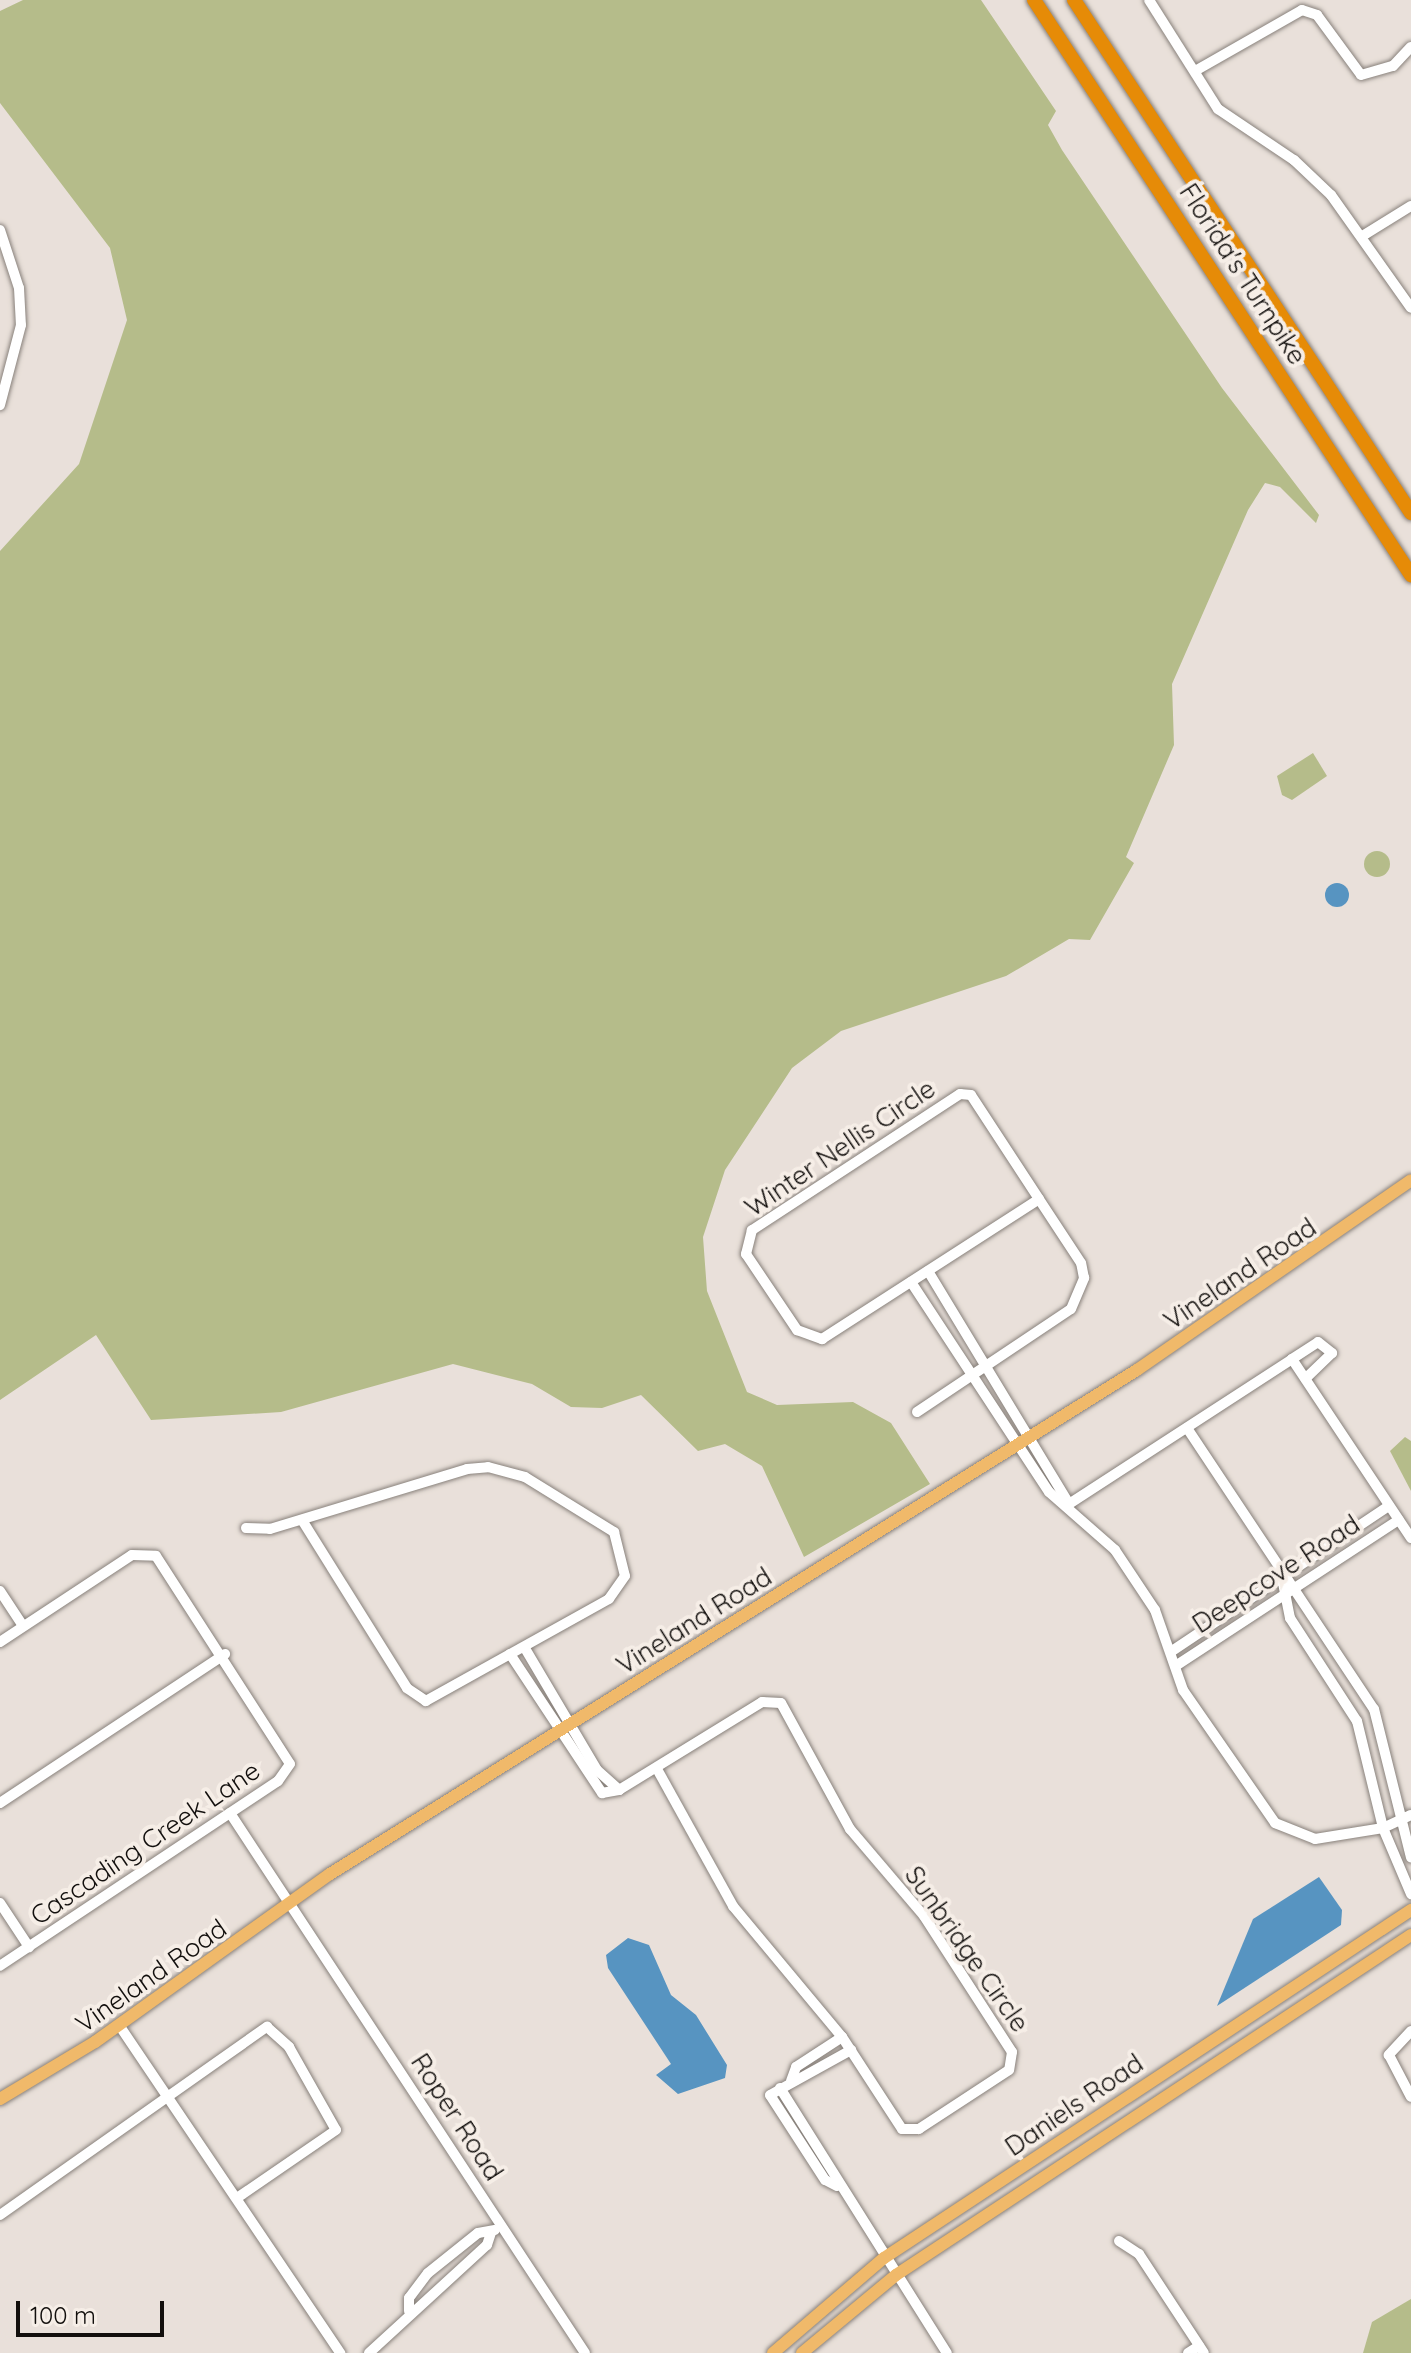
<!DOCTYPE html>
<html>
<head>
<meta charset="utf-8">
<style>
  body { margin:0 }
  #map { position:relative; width:1411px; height:2353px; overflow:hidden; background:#e9e0da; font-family:Quicksand,sans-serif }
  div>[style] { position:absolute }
  .green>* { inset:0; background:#b5bc8a }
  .round { border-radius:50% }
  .water>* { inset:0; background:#5794c1 }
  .roads { filter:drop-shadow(0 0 2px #88817b) drop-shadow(0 0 2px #88817b) }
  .minor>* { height:10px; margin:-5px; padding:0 5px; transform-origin:5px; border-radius:5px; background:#fff }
  .major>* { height:12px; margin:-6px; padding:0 6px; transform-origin:6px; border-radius:6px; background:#f0b96a }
  .highway>* { height:14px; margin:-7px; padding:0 7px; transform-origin:7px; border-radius:7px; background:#e68b07 }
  span { translate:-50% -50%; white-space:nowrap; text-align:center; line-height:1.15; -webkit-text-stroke:8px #f6eee7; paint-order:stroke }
  .street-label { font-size:26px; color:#120f0d }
  .scale { position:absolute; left:16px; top:2301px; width:148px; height:36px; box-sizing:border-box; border:4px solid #120f0d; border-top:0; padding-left:10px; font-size:24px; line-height:28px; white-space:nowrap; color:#120f0d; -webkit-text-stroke:6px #f6eee7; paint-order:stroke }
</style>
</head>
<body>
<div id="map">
  <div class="green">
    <i style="clip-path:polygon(23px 0,981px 0,1056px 111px,1048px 125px,1062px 150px,1222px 388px,1319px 515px,1316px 523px,1280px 487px,1265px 483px,1248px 510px,1172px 684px,1174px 745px,1126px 857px,1134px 863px,1090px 940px,1069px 939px,1006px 976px,841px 1031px,792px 1068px,725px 1170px,703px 1237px,707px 1291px,747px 1392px,777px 1405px,853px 1402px,891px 1423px,930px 1484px,804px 1557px,762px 1466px,725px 1444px,698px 1451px,641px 1395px,602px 1408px,571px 1407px,532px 1384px,453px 1364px,281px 1412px,151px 1420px,96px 1335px,0 1400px,0 551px,79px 464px,127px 320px,110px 248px,0 103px,0 11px)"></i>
    <i style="clip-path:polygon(1313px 753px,1327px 776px,1292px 800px,1282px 795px,1277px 776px)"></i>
    <i class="round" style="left:1364px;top:851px;width:26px;height:26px"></i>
    <i style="clip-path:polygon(1405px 1437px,1411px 1441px,1411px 1491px,1390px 1451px)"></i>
    <i style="clip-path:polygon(1411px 2299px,1411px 2353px,1363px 2353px,1372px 2322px)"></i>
  </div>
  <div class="water">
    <i class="round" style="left:1325px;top:883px;width:24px;height:24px"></i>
    <i style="clip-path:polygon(1319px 1877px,1342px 1910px,1341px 1925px,1217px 2006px,1253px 1919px)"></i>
    <i style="clip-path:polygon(628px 1938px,649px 1945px,671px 1995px,696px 2015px,727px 2065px,725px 2078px,678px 2094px,656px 2075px,671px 2064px,608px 1968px,606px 1955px)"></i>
  </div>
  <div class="roads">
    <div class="minor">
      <i style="left:1149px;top:0;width:129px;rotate:57.7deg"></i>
      <i style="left:1218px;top:109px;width:92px;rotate:33.9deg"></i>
      <i style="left:1294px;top:160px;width:51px;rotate:43.4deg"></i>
      <i style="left:1331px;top:195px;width:138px;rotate:54.7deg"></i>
      <i style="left:1195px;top:71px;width:123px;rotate:-29.7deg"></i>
      <i style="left:1302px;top:10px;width:16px;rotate:18deg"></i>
      <i style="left:1317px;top:15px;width:74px;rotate:53.7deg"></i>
      <i style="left:1361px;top:75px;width:33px;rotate:-16deg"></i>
      <i style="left:1393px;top:66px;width:26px;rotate:-47deg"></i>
      <i style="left:0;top:230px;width:61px;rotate:71.9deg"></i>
      <i style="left:19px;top:288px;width:37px;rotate:87deg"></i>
      <i style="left:21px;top:325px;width:83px;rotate:104.7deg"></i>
      <i style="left:1364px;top:235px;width:55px;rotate:-31.7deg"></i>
      <i style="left:928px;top:1271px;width:272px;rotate:58.8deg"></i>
      <i style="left:911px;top:1282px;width:251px;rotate:56.7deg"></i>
      <i style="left:1049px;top:1492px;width:88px;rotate:41.3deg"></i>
      <i style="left:1115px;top:1550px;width:72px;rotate:56.3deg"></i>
      <i style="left:1155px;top:1610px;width:85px;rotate:70.7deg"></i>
      <i style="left:1183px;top:1690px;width:162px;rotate:55.3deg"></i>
      <i style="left:1275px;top:1823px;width:43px;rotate:21.8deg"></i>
      <i style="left:1315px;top:1839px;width:69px;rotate:-9.2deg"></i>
      <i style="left:1383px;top:1828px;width:31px;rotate:-25deg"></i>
      <i style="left:1292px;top:1359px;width:31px;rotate:-33deg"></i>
      <i style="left:1318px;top:1342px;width:18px;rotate:38deg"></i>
      <i style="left:1332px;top:1353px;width:37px;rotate:136deg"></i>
      <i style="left:917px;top:1412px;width:185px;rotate:-33.8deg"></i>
      <i style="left:1071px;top:1309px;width:34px;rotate:-67deg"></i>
      <i style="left:1084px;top:1278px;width:15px;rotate:-101deg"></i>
      <i style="left:1081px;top:1263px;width:77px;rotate:-123.3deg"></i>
      <i style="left:1039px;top:1199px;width:124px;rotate:-123.2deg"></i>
      <i style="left:971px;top:1095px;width:11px;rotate:-175deg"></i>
      <i style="left:960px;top:1094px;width:249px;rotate:146.8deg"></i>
      <i style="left:752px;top:1230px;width:25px;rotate:104deg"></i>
      <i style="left:746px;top:1254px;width:92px;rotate:56.1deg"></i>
      <i style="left:797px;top:1330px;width:27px;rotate:20deg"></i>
      <i style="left:822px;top:1339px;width:258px;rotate:-32.8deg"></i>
      <i style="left:1187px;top:1428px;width:338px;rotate:56.4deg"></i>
      <i style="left:1374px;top:1709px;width:153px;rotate:76deg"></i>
      <i style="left:1069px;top:1504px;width:266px;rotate:-33deg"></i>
      <i style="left:1292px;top:1359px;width:215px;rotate:56.4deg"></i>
      <i style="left:246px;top:1528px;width:24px;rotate:2deg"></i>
      <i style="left:270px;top:1529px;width:206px;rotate:-16.9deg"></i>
      <i style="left:467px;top:1469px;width:21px;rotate:-5deg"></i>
      <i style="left:488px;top:1467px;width:38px;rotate:15deg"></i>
      <i style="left:525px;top:1477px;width:105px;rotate:31.7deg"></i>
      <i style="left:614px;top:1532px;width:45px;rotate:76deg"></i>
      <i style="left:625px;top:1576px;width:28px;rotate:125deg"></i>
      <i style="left:609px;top:1599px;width:210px;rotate:150.9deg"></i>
      <i style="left:426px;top:1701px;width:23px;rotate:-146deg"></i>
      <i style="left:407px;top:1688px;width:198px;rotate:-122deg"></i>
      <i style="left:1282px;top:1578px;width:41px;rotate:78.7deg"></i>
      <i style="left:1290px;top:1618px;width:123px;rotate:57deg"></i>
      <i style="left:1357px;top:1721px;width:110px;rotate:76.3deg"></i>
      <i style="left:1383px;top:1828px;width:72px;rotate:67deg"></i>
      <i style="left:0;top:1591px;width:42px;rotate:56.7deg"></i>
      <i style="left:0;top:1642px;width:158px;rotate:-33.4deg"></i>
      <i style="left:132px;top:1555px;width:24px;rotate:2deg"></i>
      <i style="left:156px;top:1556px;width:247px;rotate:57.2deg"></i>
      <i style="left:290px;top:1764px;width:21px;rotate:125deg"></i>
      <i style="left:278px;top:1781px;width:334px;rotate:146.4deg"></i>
      <i style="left:526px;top:1650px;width:139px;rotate:59.4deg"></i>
      <i style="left:597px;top:1770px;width:30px;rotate:42deg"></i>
      <i style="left:1172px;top:1651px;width:261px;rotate:-33.8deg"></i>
      <i style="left:510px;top:1654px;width:167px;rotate:56.5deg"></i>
      <i style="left:602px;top:1793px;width:17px;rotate:-10deg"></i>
      <i style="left:619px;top:1790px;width:168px;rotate:-31.6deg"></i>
      <i style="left:762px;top:1702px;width:19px;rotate:3deg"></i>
      <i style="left:781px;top:1703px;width:144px;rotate:61.3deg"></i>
      <i style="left:850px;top:1829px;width:114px;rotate:49.6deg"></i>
      <i style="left:924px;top:1916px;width:162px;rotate:57.1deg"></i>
      <i style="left:1012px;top:2052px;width:18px;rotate:99deg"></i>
      <i style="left:1009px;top:2070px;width:108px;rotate:146.8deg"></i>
      <i style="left:919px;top:2129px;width:17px;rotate:180deg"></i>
      <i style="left:902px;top:2129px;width:110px;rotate:-123.1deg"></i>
      <i style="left:842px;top:2037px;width:170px;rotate:-129.8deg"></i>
      <i style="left:733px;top:1906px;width:157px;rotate:-119deg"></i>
      <i style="left:1177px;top:1665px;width:265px;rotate:-33.2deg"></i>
      <i style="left:0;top:1803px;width:270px;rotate:-33.5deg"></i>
      <i style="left:230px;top:1813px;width:646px;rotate:56.68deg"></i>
      <i style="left:0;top:1903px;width:53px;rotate:56.6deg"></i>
      <i style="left:119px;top:2025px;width:396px;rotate:56deg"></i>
      <i style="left:1411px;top:2031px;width:33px;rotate:133deg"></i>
      <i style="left:1389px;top:2055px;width:47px;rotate:62.4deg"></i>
      <i style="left:791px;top:2081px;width:15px;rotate:-70deg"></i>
      <i style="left:796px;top:2067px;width:55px;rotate:-33.1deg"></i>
      <i style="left:780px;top:2088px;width:313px;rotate:57.8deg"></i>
      <i style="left:837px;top:2186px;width:13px;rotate:-153deg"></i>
      <i style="left:825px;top:2180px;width:101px;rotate:-122.9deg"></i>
      <i style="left:770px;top:2095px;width:93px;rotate:-29.1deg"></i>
      <i style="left:0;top:2215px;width:327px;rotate:-35.2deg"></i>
      <i style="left:267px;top:2027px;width:30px;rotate:42deg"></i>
      <i style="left:289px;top:2047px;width:95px;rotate:60.5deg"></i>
      <i style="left:336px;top:2130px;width:120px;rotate:145.5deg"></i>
      <i style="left:1119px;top:2241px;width:24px;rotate:33deg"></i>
      <i style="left:1139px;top:2254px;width:118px;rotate:56.7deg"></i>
      <i style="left:409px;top:2311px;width:13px;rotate:-90deg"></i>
      <i style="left:409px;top:2298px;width:31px;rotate:-53deg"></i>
      <i style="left:428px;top:2273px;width:64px;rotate:-38.7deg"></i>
      <i style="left:478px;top:2233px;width:17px;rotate:-10deg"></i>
      <i style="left:369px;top:2353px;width:160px;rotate:-42.5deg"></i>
      <i style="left:487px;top:2245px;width:13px;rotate:-72deg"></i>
      <i style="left:1188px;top:2353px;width:13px;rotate:-32deg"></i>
    </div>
    <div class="major">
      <i style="left:0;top:2099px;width:111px;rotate:-31deg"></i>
      <i style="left:95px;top:2042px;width:289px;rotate:-35.6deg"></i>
      <i style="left:330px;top:1874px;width:951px;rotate:-31.99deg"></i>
      <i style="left:1137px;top:1370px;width:333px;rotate:-34.7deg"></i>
      <i style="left:773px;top:2353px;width:146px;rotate:-40.6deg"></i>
      <i style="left:884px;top:2258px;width:632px;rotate:-33.44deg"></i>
      <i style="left:802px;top:2353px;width:122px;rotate:-39.7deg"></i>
      <i style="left:896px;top:2275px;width:617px;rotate:-33.43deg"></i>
    </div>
    <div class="highway">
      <i style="left:1034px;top:0;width:688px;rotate:56.75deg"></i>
      <i style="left:1074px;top:0;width:614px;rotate:56.7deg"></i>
    </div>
  </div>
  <div class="street-label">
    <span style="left:1243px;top:274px;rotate:57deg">Florida's Turnpike</span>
    <span style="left:840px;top:1148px;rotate:-34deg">Winter Nellis Circle</span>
    <span style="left:1240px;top:1274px;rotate:-34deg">Vineland Road</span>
    <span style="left:1276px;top:1574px;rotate:-33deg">Deepcove Road</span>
    <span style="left:694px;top:1621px;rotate:-32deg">Vineland Road</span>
    <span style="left:145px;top:1843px;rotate:-34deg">Cascading Creek Lane</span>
    <span style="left:967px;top:1949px;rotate:55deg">Sunbridge Circle</span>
    <span style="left:151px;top:1976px;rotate:-35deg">Vineland Road</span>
    <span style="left:1074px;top:2105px;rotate:-34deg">Daniels Road</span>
    <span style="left:457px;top:2117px;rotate:57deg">Roper Road</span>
  </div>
  <div class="scale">100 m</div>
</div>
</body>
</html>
